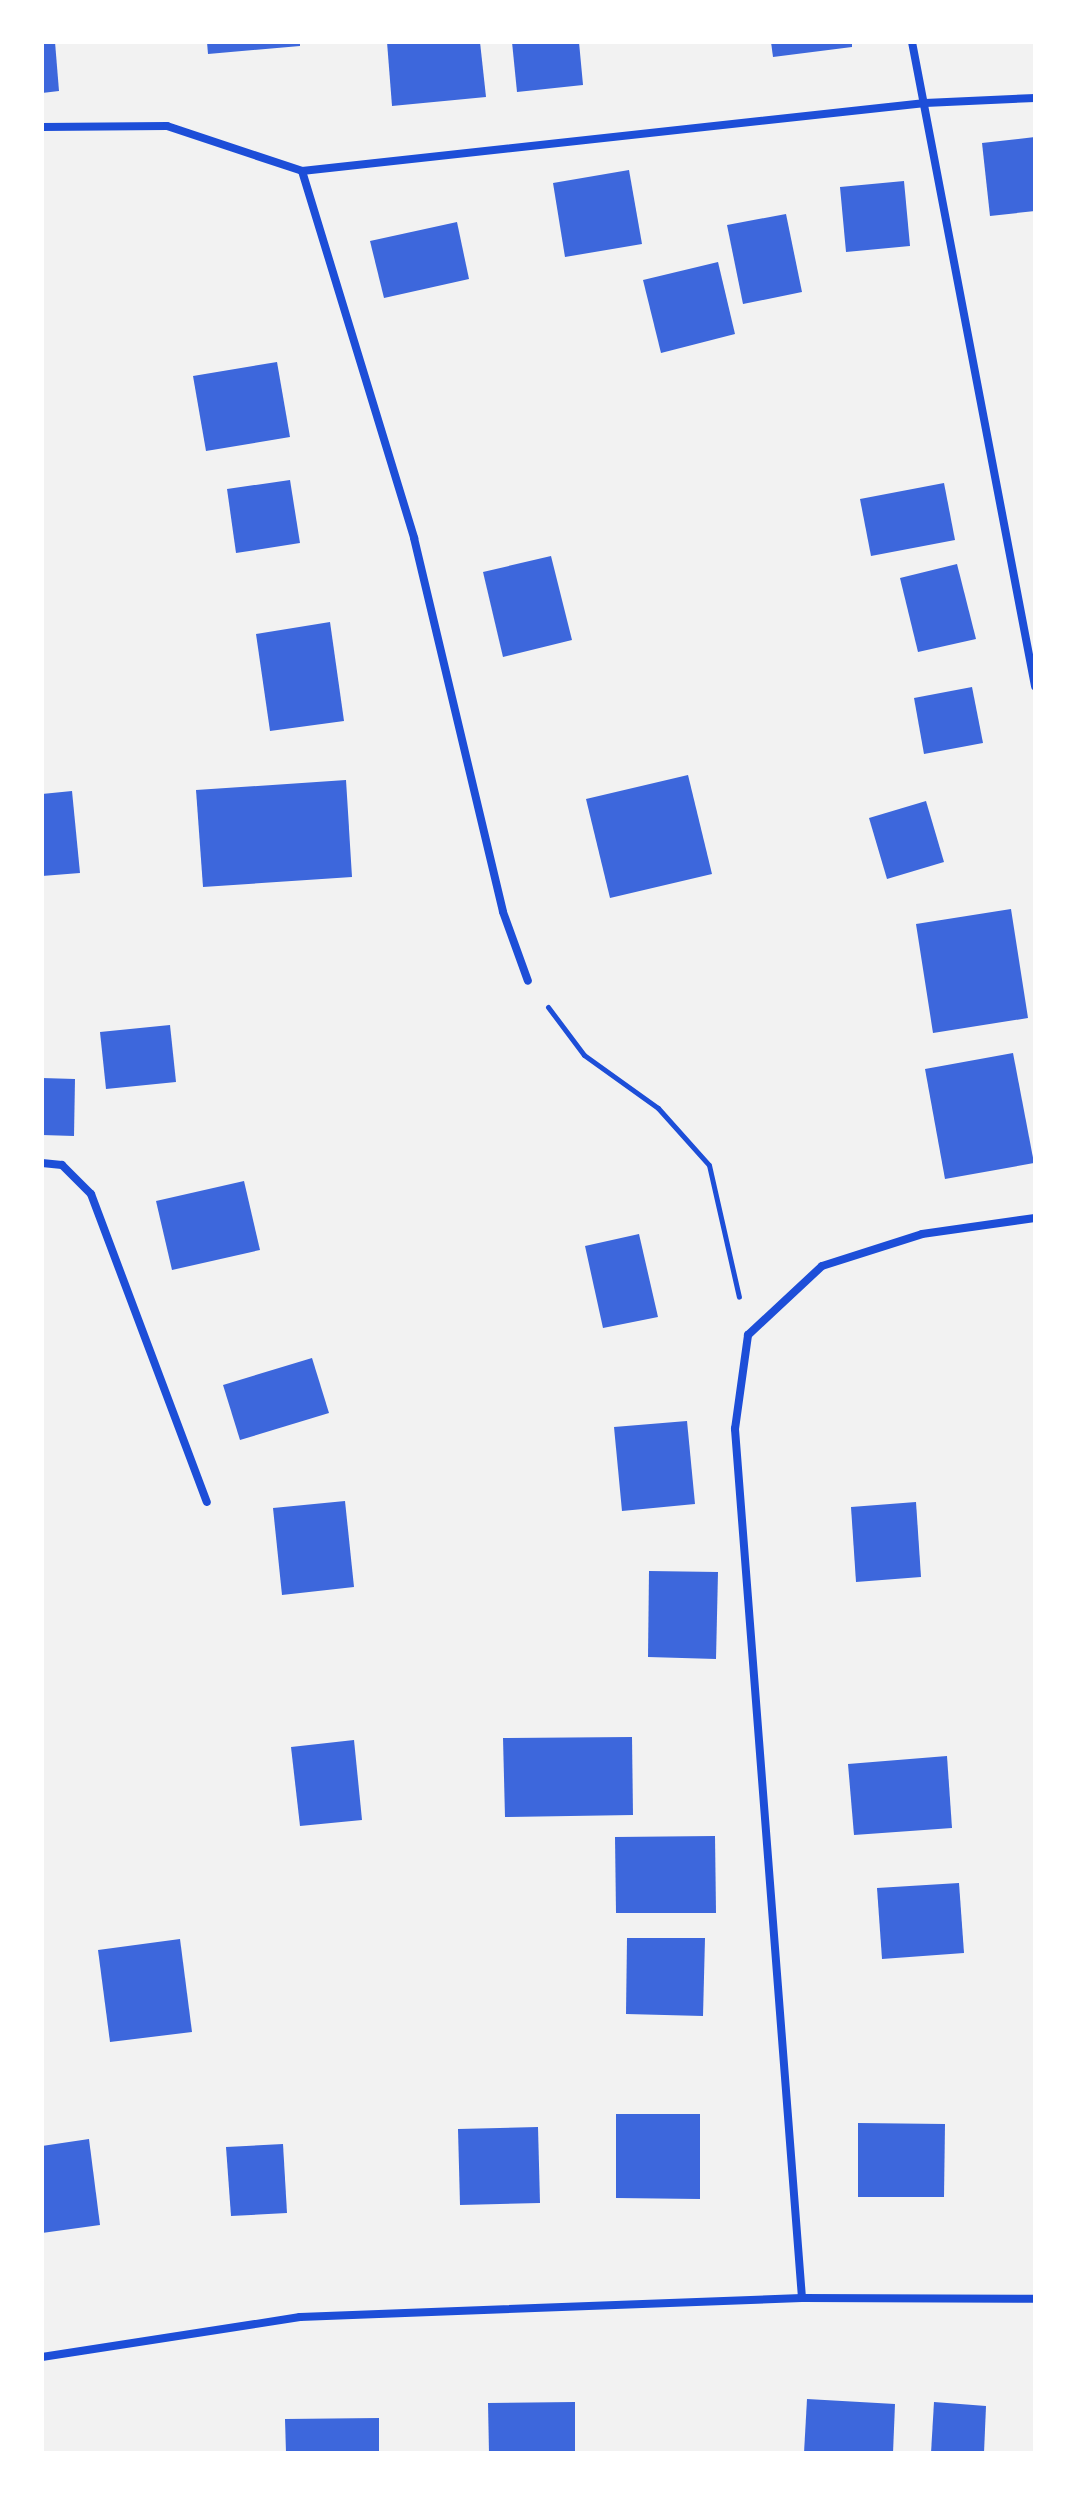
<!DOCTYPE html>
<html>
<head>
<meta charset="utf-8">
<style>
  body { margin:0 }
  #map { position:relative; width:1077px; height:2495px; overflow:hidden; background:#f2f2f2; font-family:Montserrat,sans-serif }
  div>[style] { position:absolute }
  .building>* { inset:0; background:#3d67dc }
  .path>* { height:5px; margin:-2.5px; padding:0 2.5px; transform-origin:2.5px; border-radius:2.5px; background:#1d4ed8 }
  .minor>* { height:8px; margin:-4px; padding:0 4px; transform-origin:4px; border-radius:4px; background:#1d4ed8 }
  span { translate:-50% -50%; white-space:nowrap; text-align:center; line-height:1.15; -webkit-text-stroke:6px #fff; paint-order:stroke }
  .frame { position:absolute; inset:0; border:44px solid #fff; pointer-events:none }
</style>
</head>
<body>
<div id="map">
  <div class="building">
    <i style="clip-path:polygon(42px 42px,55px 42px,59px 91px,42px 93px)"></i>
    <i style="clip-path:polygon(207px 42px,300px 42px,300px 46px,208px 54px)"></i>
    <i style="clip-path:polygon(387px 42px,480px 42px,486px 97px,392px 106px)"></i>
    <i style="clip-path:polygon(512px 42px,579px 42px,583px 85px,517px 92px)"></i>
    <i style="clip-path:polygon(771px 42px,852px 42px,852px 47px,773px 57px)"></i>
    <i style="clip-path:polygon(1035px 137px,1035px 211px,990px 216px,982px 143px)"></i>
    <i style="clip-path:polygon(629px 170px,642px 244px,565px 257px,553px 183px)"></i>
    <i style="clip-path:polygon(904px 181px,910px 246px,846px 252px,840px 187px)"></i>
    <i style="clip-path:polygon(786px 214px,802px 292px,743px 304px,727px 225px)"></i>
    <i style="clip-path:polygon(457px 222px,469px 279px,384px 298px,370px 241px)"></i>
    <i style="clip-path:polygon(718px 262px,735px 334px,661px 353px,643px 280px)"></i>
    <i style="clip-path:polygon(277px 362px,290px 437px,206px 451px,193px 376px)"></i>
    <i style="clip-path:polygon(290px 480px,300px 543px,236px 553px,227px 489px)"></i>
    <i style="clip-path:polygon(944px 483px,955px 540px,871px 556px,860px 499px)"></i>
    <i style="clip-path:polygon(551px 556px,572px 640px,503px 657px,483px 572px)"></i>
    <i style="clip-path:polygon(957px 564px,976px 639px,918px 652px,900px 578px)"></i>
    <i style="clip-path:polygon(330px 622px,344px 721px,270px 731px,256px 634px)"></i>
    <i style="clip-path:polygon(972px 687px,983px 743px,924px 754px,914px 698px)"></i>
    <i style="clip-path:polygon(688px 775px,712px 874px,610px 898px,586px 799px)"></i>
    <i style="clip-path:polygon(346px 780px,352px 877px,203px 887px,196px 790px)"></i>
    <i style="clip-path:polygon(72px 791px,80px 873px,42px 876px,42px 794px)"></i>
    <i style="clip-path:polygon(926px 801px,944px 862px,887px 879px,869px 818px)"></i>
    <i style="clip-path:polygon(1011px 909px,1028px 1018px,933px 1033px,916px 924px)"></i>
    <i style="clip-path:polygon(170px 1025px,176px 1082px,106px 1089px,100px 1032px)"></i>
    <i style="clip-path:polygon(1013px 1053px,1034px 1163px,945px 1179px,925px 1069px)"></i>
    <i style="clip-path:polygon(42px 1078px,75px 1079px,74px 1136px,42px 1135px)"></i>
    <i style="clip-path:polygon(244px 1181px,260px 1250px,172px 1270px,156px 1201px)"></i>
    <i style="clip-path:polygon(639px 1234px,658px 1317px,603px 1328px,585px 1246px)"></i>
    <i style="clip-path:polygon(312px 1358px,329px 1413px,240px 1440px,223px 1385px)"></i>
    <i style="clip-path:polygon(687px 1421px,695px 1504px,622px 1511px,614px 1427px)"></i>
    <i style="clip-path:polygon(345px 1501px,354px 1587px,282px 1595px,273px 1508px)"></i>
    <i style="clip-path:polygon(916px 1502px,921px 1577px,856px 1582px,851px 1507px)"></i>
    <i style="clip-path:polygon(649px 1571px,718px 1572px,716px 1659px,648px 1657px)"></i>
    <i style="clip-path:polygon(632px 1737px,633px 1815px,505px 1817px,503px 1738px)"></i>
    <i style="clip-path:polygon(354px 1740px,362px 1820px,300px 1826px,291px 1747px)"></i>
    <i style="clip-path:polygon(947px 1756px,952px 1828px,854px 1835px,848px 1764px)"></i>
    <i style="clip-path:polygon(715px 1836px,716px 1913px,616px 1913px,615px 1837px)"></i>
    <i style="clip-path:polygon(959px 1883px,964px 1953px,882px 1959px,877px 1888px)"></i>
    <i style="clip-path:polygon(627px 1938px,705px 1938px,703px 2016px,626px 2014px)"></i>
    <i style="clip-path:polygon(180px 1939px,192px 2032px,110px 2042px,98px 1950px)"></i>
    <i style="clip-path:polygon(616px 2114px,700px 2114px,700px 2199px,616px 2198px)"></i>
    <i style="clip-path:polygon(858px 2123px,945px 2124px,944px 2197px,858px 2197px)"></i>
    <i style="clip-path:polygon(538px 2127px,540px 2203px,460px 2205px,458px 2129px)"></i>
    <i style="clip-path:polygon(89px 2139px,100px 2225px,42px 2233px,42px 2146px)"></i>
    <i style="clip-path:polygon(283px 2144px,287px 2213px,231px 2216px,226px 2147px)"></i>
    <i style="clip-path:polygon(807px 2399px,895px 2404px,893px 2453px,804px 2453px)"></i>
    <i style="clip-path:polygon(575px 2402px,575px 2453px,489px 2453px,488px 2403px)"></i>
    <i style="clip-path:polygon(934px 2402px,986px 2406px,984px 2453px,931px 2453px)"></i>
    <i style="clip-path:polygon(379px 2418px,379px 2453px,286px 2453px,285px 2419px)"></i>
  </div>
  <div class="path">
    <i style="left:548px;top:1007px;width:60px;rotate:53.1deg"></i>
    <i style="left:584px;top:1055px;width:91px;rotate:35.6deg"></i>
    <i style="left:658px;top:1108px;width:76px;rotate:48.2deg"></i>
    <i style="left:709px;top:1165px;width:135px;rotate:77.2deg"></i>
  </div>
  <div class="minor">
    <i style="left:912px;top:42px;width:656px;rotate:79.19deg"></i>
    <i style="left:42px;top:127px;width:125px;rotate:-0.5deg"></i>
    <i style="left:167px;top:126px;width:142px;rotate:18.4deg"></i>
    <i style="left:302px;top:171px;width:627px;rotate:-6.23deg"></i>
    <i style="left:925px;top:103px;width:110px;rotate:-2.6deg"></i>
    <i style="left:302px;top:171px;width:384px;rotate:73deg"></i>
    <i style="left:414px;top:538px;width:384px;rotate:76.6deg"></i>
    <i style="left:503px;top:912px;width:73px;rotate:70.1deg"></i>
    <i style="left:42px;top:1163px;width:20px;rotate:6deg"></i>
    <i style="left:62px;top:1165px;width:41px;rotate:45deg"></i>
    <i style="left:91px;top:1194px;width:329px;rotate:69.4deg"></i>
    <i style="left:802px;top:2298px;width:872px;rotate:-94.41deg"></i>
    <i style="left:735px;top:1429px;width:95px;rotate:-82.1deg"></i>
    <i style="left:748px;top:1335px;width:101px;rotate:-43deg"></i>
    <i style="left:822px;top:1266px;width:105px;rotate:-17.7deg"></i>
    <i style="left:922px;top:1234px;width:114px;rotate:-8.1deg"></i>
    <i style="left:42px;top:2357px;width:261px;rotate:-8.8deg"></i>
    <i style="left:300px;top:2317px;width:502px;rotate:-2.17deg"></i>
    <i style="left:802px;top:2298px;width:233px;rotate:0.2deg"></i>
  </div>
  <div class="frame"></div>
</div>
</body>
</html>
